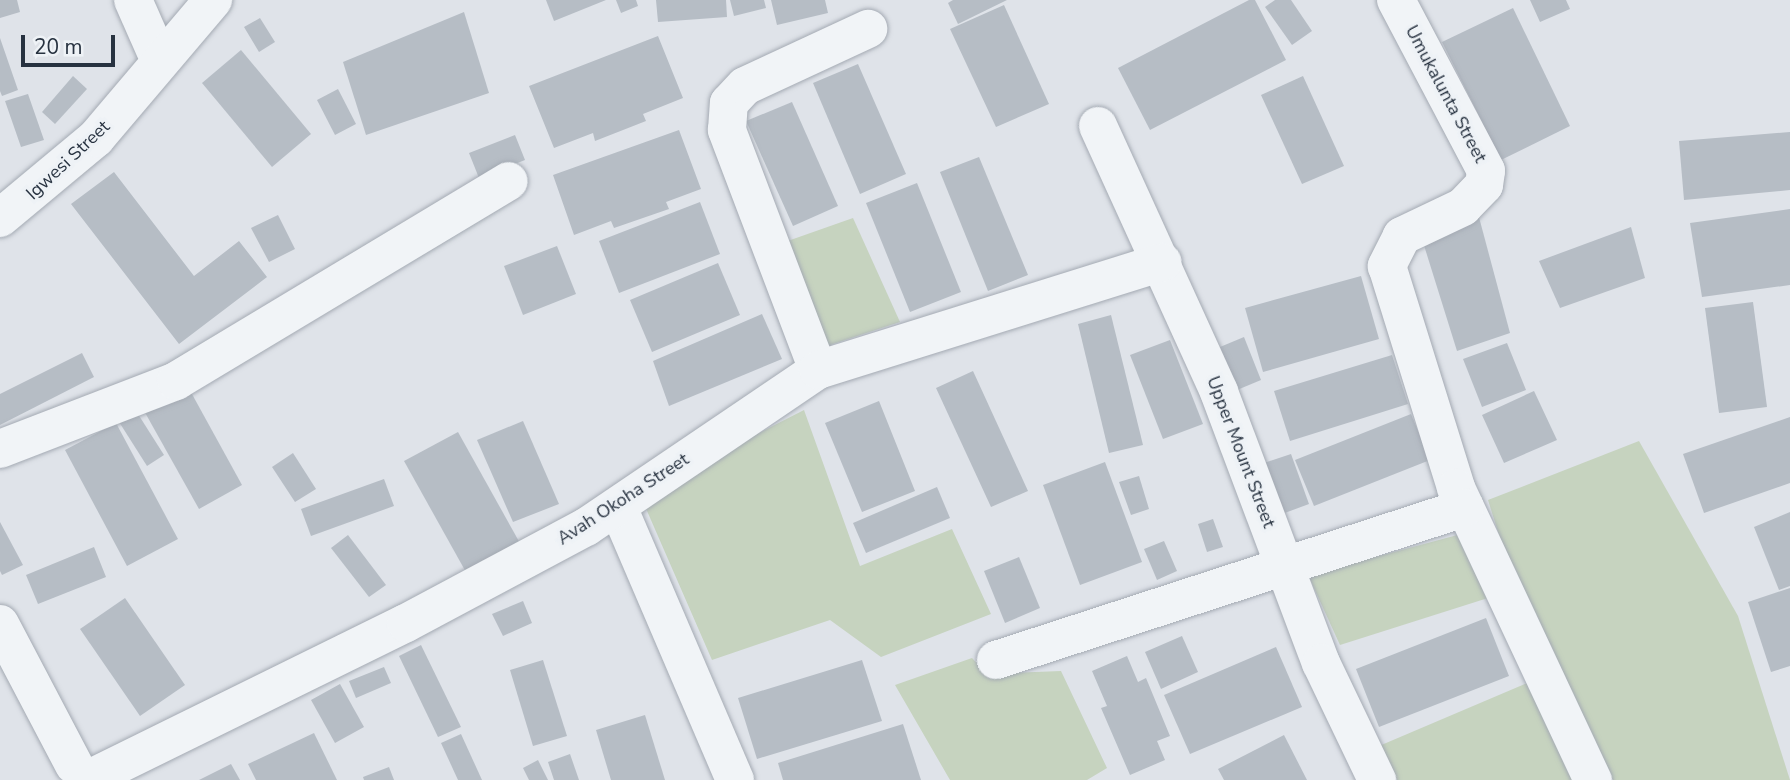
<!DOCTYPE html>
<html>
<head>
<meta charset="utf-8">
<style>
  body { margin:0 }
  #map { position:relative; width:1790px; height:780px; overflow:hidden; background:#dfe3e9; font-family:"Nunito Sans",sans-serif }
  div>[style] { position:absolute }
  .green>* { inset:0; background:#c6d3bf }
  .building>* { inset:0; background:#b6bdc5 }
  .roads { filter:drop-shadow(0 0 2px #a4aab3) drop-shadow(0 0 2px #a4aab3) }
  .minor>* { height:38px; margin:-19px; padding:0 19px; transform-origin:19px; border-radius:19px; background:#f1f4f7 }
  span { translate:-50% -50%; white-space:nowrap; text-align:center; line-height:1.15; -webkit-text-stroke:7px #eef2f6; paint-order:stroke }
  .street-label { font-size:18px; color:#273240 }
  .scale { position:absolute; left:21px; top:35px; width:94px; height:32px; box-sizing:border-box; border:4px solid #273240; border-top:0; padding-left:9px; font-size:21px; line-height:24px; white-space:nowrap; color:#273240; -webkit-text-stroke:5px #eef2f6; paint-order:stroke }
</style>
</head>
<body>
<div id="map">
  <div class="green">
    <i style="clip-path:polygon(853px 218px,900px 322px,824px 347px,782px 243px)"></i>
    <i style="clip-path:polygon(804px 410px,860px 566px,952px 529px,991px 614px,881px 657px,830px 620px,712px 660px,644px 504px,703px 462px)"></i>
    <i style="clip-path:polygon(1639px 441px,1738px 616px,1790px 780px,1613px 780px,1516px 589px,1488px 500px)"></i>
    <i style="clip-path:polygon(1465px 533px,1488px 598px,1340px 645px,1308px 575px)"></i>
    <i style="clip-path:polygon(972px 658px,987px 674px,1061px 671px,1107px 768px,1087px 780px,950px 780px,895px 685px)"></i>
    <i style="clip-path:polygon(1532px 681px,1579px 780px,1397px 780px,1379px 746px)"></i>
  </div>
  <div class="building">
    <i style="clip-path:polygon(0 0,17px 0,20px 12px,0 18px)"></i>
    <i style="clip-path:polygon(546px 0,606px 0,554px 21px)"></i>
    <i style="clip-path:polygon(616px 0,636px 0,638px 6px,621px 13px)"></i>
    <i style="clip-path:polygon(656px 0,726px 0,727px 17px,658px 22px)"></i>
    <i style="clip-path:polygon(730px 0,764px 0,766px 8px,734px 16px)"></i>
    <i style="clip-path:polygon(771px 0,825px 0,828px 13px,777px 25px)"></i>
    <i style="clip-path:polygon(953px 0,1007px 0,958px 24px,948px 3px)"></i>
    <i style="clip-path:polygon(1249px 0,1255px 0,1286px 60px,1150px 130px,1118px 68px)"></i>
    <i style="clip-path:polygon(1275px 0,1291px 0,1312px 31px,1292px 45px,1265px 7px)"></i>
    <i style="clip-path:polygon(1530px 0,1566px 0,1570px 9px,1540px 22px)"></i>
    <i style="clip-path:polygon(1004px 5px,1049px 104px,996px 127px,950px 29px)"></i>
    <i style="clip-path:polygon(1513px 8px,1570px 126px,1501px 160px,1442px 42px)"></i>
    <i style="clip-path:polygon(464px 12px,489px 93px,366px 135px,343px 62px)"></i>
    <i style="clip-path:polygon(260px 18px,275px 42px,259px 52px,244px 27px)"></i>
    <i style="clip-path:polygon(658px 36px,683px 98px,643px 114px,646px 121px,595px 141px,593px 133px,554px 148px,529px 86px)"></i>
    <i style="clip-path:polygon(0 38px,18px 90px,2px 96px,0 91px)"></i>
    <i style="clip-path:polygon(241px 50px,311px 134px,272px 167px,202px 83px)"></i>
    <i style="clip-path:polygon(858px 64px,906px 174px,860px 194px,813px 83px)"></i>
    <i style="clip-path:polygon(73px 76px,87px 89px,55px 124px,42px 112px)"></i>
    <i style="clip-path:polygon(1303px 76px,1344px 166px,1302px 184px,1261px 95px)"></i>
    <i style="clip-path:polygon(338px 89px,356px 124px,335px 135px,317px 100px)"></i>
    <i style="clip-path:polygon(28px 94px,44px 140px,21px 147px,5px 101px)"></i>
    <i style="clip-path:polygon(792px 102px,838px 206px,793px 226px,746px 121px)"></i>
    <i style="clip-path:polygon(679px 130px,701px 189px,666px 202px,669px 209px,614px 228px,611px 221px,574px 235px,553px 175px)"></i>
    <i style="clip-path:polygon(1790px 132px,1790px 190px,1684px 200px,1679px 141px)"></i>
    <i style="clip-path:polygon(515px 135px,525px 160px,479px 178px,469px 153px)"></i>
    <i style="clip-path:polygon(979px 157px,1028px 275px,988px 291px,940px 172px)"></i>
    <i style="clip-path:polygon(114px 172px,194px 276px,239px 241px,267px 277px,179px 344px,71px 204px)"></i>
    <i style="clip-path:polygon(917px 183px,961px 292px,910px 312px,866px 203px)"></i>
    <i style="clip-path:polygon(700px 202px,720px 254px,619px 293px,599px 241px)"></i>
    <i style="clip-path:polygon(1476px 206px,1510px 333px,1457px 351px,1422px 239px)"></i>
    <i style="clip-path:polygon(1790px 209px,1790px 285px,1702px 297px,1690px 223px)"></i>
    <i style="clip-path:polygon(278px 215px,295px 249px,269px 262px,251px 228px)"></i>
    <i style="clip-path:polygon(1631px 227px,1645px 278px,1560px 308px,1539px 261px)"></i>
    <i style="clip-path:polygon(557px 246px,576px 294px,523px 315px,504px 266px)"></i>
    <i style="clip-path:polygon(718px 263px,740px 315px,652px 352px,630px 300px)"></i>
    <i style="clip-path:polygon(1361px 276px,1379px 339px,1263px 372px,1245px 308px)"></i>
    <i style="clip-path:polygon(1753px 302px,1767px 407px,1719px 413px,1705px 308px)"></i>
    <i style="clip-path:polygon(762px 314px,782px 359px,669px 406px,653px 361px)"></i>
    <i style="clip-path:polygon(1111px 315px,1143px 445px,1109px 453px,1078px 324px)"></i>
    <i style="clip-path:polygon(1244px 337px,1261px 380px,1237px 390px,1220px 347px)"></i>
    <i style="clip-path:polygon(1170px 340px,1203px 424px,1163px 439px,1130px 355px)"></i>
    <i style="clip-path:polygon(1507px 343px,1526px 390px,1482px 407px,1463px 359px)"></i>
    <i style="clip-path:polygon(82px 353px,94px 377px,0 425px,0 394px)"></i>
    <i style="clip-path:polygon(1392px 355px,1408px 404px,1290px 441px,1274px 391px)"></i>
    <i style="clip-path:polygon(973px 371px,1028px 491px,991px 507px,936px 388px)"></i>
    <i style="clip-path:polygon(187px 385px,242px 485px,199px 509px,143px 409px)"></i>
    <i style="clip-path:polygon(1534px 391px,1557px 440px,1504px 463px,1482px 415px)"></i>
    <i style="clip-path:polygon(879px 401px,915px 491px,862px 512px,825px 423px)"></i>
    <i style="clip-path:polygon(131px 403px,164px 455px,147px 466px,114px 414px)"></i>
    <i style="clip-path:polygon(1411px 414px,1430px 460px,1314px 506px,1295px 460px)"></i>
    <i style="clip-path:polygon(1790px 417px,1790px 483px,1704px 513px,1683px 454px)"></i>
    <i style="clip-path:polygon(523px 421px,559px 504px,513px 522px,477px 440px)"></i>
    <i style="clip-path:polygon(116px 423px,178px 539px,127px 566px,65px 450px)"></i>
    <i style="clip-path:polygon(458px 432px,521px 545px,467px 574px,404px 461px)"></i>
    <i style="clip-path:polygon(293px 453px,316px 489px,295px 502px,272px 467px)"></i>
    <i style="clip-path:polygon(1291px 454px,1309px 504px,1282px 514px,1264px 463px)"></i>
    <i style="clip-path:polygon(1105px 462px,1142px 562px,1080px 585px,1043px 485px)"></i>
    <i style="clip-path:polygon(1139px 476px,1149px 509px,1131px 515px,1119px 482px)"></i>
    <i style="clip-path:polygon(384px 479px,394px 506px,311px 536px,301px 509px)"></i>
    <i style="clip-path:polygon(937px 487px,950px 518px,866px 553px,853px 523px)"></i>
    <i style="clip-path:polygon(1790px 512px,1790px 586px,1779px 590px,1754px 527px)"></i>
    <i style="clip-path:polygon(1213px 519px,1223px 547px,1207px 552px,1198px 524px)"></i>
    <i style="clip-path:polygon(0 522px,23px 565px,2px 575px,0 571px)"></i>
    <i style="clip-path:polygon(348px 535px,386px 585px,369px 597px,331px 548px)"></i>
    <i style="clip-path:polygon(1164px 541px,1177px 571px,1157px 580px,1144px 549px)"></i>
    <i style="clip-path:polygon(94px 547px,106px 577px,38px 604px,26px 575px)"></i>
    <i style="clip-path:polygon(1019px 557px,1040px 608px,1005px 623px,984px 571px)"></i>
    <i style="clip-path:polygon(1790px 588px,1790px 666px,1771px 672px,1748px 602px)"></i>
    <i style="clip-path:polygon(125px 598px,185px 685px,140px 716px,80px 629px)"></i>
    <i style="clip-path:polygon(523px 601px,532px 623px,503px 636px,492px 614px)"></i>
    <i style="clip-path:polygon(1486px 618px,1509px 676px,1379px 727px,1356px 669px)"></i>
    <i style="clip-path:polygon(1182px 636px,1198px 672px,1161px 689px,1145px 652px)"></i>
    <i style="clip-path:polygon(421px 645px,461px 727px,438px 737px,399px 656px)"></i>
    <i style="clip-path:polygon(1276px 647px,1302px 707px,1190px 754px,1164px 695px)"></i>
    <i style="clip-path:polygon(1127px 656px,1138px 682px,1146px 678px,1170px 736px,1157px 741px,1165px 760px,1130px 775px,1101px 708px,1107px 706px,1092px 671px)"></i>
    <i style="clip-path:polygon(543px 660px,567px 736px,533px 746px,510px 670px)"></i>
    <i style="clip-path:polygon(862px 660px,882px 721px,757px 759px,738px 698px)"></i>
    <i style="clip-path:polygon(384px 667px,391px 683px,356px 698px,349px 681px)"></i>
    <i style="clip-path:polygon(340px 684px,364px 727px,335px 743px,311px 700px)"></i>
    <i style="clip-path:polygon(645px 715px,665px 780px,611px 780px,596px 730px)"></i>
    <i style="clip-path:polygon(903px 724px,921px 780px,783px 780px,778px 763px)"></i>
    <i style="clip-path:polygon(314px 733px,337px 780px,256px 780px,248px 764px)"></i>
    <i style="clip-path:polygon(461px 734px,482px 780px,458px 780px,441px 743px)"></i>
    <i style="clip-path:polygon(1284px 735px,1307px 780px,1224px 780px,1218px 769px)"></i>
    <i style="clip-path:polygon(570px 754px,579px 780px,554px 780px,548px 762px)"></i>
    <i style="clip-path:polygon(538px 760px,548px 780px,529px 780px,523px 768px)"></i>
    <i style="clip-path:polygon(231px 764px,240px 780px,199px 780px)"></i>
    <i style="clip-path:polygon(389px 767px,394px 780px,364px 780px,363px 777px)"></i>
  </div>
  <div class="roads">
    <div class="minor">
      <i style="left:133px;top:0;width:64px;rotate:66.2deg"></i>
      <i style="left:1396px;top:0;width:193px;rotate:62.2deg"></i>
      <i style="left:1486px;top:171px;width:14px;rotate:98deg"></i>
      <i style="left:1484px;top:185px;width:30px;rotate:134deg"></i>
      <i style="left:1463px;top:207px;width:68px;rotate:154.6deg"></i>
      <i style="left:1402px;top:236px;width:34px;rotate:117deg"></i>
      <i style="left:1387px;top:266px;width:232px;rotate:72.7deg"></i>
      <i style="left:1456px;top:488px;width:323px;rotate:64.9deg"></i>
      <i style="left:1098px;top:126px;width:292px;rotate:65.5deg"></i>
      <i style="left:1219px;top:392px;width:290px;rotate:69.4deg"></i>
      <i style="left:1321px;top:663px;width:130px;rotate:64.4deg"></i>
      <i style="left:0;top:218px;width:125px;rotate:-39.8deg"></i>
      <i style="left:96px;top:138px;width:181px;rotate:-49.7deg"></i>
      <i style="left:818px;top:370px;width:257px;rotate:-110.8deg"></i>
      <i style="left:727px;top:130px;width:27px;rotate:-86deg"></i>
      <i style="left:729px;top:103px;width:23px;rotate:-47deg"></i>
      <i style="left:745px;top:86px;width:136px;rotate:-24.9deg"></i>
      <i style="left:0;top:449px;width:189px;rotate:-21.1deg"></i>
      <i style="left:176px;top:381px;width:388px;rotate:-31deg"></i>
      <i style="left:618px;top:507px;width:297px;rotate:66.8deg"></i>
      <i style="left:0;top:624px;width:159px;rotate:62.3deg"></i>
      <i style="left:996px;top:660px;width:493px;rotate:-18deg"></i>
      <i style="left:97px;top:775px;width:344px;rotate:-26.2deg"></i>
      <i style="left:406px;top:623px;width:204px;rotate:-28.1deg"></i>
      <i style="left:586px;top:527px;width:280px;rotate:-34.1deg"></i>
      <i style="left:818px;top:370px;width:361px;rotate:-17.4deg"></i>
    </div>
  </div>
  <div class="street-label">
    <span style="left:1446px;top:94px;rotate:62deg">Umukalunta Street</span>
    <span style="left:68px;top:160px;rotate:-43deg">Igwesi Street</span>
    <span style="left:1241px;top:452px;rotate:69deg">Upper Mount Street</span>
    <span style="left:623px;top:499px;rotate:-33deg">Avah Okoha Street</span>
  </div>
  <div class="scale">20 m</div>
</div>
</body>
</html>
